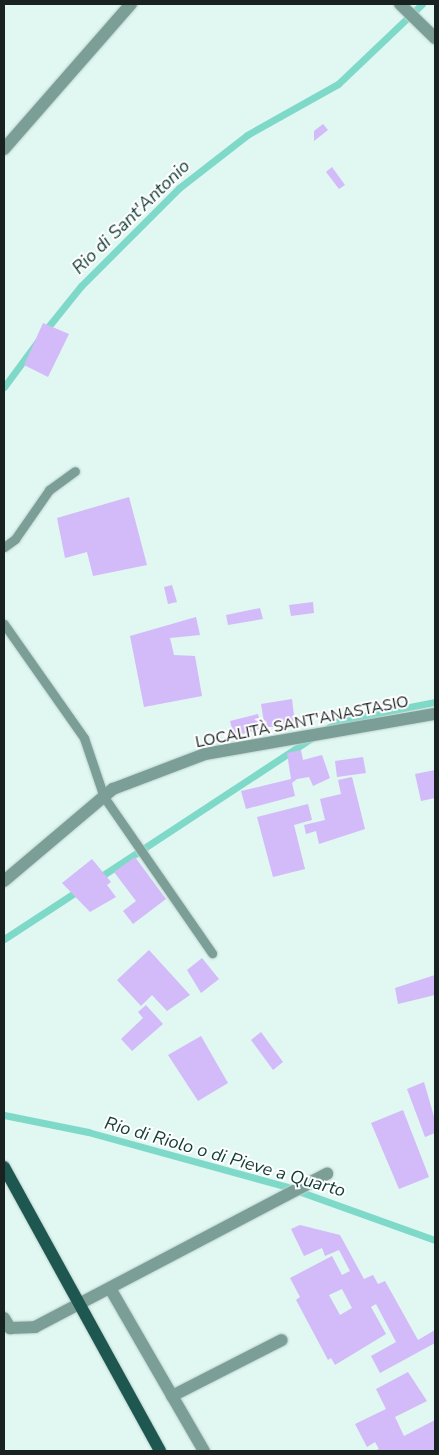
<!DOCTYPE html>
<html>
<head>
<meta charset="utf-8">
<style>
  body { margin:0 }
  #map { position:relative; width:439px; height:1455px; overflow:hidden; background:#e0f7f2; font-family:"Nunito Sans",sans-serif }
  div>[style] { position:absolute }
  .stream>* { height:7px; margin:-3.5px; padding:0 3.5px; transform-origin:3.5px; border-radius:3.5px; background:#7ed9c9 }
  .building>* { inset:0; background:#d3baf9 }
  .roads { filter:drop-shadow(0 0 1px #bcd1cc) drop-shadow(0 0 1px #bcd1cc) }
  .lane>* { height:9px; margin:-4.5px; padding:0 4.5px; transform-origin:4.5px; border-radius:4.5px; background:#7b9e97 }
  .street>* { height:12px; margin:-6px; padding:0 6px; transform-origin:6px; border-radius:6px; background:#7b9e97 }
  .primary>* { height:12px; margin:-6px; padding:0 6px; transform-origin:6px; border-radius:6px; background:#1e574f }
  span { translate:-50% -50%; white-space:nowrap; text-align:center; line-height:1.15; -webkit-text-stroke:4px #fff; paint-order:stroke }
  .street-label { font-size:16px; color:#1a2221 }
  .water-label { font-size:18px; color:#123c36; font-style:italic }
  .frame { position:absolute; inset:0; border:5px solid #1a2221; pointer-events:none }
</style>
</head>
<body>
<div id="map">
  <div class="stream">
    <i style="left:44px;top:332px;width:59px;rotate:-51.2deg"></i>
    <i style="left:81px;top:286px;width:139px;rotate:-45deg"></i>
    <i style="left:179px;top:188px;width:86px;rotate:-37.9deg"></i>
    <i style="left:247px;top:135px;width:104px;rotate:-29.3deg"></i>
    <i style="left:338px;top:84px;width:116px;rotate:-43.6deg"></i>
    <i style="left:4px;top:387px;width:57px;rotate:-53.5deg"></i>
    <i style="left:325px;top:730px;width:16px;rotate:-35deg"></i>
    <i style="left:338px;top:721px;width:99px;rotate:-11.1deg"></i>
    <i style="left:97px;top:879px;width:257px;rotate:-33.3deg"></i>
    <i style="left:4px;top:939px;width:90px;rotate:-33.2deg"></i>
    <i style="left:4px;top:1115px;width:86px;rotate:11.4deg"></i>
    <i style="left:88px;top:1132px;width:206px;rotate:15.4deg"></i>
    <i style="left:287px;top:1187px;width:157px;rotate:19.7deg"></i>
  </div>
  <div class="building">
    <i style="clip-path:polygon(323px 124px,328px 130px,314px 141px,314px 131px)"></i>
    <i style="clip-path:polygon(332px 167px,345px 185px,339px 189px,326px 172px)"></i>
    <i style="clip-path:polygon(43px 323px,69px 334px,48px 377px,24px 365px)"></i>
    <i style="clip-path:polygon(129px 497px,147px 565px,93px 576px,87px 552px,65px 558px,57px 518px)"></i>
    <i style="clip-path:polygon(172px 585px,177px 602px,168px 604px,164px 587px)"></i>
    <i style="clip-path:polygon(313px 602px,314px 613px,291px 616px,289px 605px)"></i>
    <i style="clip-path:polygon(260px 608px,263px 619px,228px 625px,226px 615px)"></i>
    <i style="clip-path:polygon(196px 617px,200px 635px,170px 638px,174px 655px,195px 656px,202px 696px,144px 707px,130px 636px)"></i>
    <i style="clip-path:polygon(292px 699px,295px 724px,265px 728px,261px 704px)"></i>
    <i style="clip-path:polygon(258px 714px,262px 729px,234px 736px,230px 721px)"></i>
    <i style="clip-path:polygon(301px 750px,303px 760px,322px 755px,330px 778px,313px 786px,309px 777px,297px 779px,292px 783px,295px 796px,246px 809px,241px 791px,291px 779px,287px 753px)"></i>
    <i style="clip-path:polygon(363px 757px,366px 773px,337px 777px,335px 761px)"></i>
    <i style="clip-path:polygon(435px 770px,435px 798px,421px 801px,415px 774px)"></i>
    <i style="clip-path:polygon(352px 777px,365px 829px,319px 844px,316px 831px,306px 834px,304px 825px,325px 820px,320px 799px,341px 794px,338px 780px)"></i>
    <i style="clip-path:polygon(308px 804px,312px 820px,294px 825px,305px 869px,273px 877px,257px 817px)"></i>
    <i style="clip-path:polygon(135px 857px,166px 899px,133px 924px,123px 911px,136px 901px,114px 872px)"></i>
    <i style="clip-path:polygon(92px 859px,111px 882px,107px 885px,116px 897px,90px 912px,62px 883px)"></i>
    <i style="clip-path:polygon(149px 950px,190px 995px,167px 1011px,152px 995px,141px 1006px,117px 980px)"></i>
    <i style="clip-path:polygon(202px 958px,219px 979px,201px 993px,187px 970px)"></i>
    <i style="clip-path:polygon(435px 975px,435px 995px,398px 1004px,395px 988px)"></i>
    <i style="clip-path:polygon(146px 1005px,163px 1024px,132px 1051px,121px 1039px,143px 1018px,138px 1012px)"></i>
    <i style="clip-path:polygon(261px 1032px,283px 1062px,273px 1070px,251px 1040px)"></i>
    <i style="clip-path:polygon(201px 1036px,228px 1083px,198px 1101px,168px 1055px)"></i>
    <i style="clip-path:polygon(424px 1082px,435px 1120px,435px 1133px,425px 1137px,407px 1089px)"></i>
    <i style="clip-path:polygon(403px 1110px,429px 1177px,399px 1189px,371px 1123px)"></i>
    <i style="clip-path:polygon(evenodd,300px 1225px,340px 1235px,364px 1279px,373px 1275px,378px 1284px,385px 1281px,418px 1340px,435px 1330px,435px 1343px,380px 1373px,371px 1356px,396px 1342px,376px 1304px,371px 1307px,386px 1334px,335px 1365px,331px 1358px,328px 1360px,296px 1300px,300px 1297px,290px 1278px,332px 1256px,342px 1275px,350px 1271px,339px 1250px,325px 1256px,322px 1248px,304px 1256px,291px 1229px,300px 1225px,342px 1289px,352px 1308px,340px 1315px,329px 1295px,342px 1289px)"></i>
    <i style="clip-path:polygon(408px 1372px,427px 1401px,395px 1417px,404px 1436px,435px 1420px,435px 1451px,374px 1451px,379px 1449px,375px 1442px,367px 1447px,355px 1424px,386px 1409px,376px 1389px)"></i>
  </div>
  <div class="roads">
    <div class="lane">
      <i style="left:4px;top:547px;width:14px;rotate:-36deg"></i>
      <i style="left:15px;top:539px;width:60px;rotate:-55.2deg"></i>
      <i style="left:49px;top:490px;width:32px;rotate:-36deg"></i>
      <i style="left:4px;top:624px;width:139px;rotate:54.9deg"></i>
      <i style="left:84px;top:738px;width:62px;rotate:71.3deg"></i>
      <i style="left:104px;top:797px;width:190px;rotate:55.3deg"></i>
    </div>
    <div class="street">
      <i style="left:400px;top:4px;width:49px;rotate:44.2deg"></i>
      <i style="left:4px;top:149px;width:193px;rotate:-48.8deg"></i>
      <i style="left:4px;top:881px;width:143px;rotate:-40.2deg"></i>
      <i style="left:113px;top:789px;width:98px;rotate:-20.8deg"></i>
      <i style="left:205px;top:754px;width:233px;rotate:-9.9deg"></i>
      <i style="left:111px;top:1290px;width:186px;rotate:60deg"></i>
      <i style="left:4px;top:1318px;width:12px;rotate:59deg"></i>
      <i style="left:10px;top:1328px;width:25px;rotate:-2deg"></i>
      <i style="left:35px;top:1327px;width:330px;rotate:-27.7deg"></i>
      <i style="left:172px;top:1396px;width:123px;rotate:-27deg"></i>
    </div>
    <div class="primary">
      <i style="left:4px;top:1167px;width:324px;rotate:61.2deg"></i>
    </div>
  </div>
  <div class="street-label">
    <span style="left:302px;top:722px;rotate:-11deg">LOCALITÀ SANT'ANASTASIO</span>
  </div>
  <div class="water-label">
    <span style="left:131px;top:217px;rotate:-44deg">Rio di Sant'Antonio</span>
    <span style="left:225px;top:1157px;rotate:16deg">Rio di Riolo o di Pieve a Quarto</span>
  </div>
  <div class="frame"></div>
</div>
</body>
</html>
